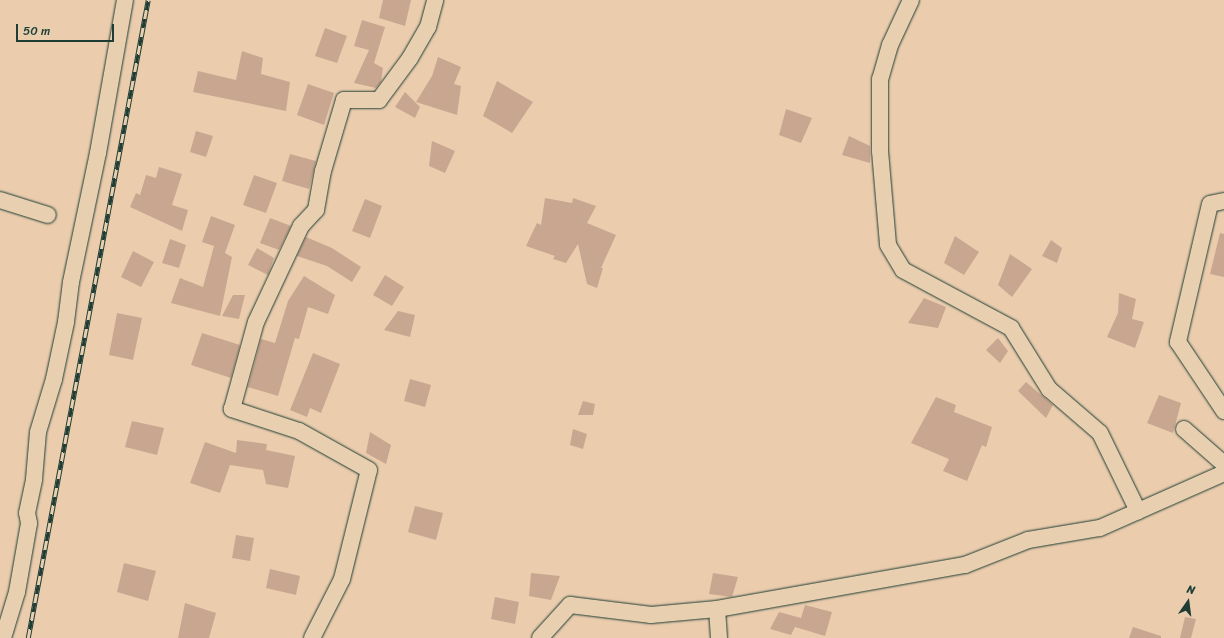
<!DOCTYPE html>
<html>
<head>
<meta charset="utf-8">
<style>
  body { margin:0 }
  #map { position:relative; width:1224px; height:638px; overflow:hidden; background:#ebcdae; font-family:Sriracha,sans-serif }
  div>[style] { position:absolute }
  .building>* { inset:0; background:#c9a690 }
  .roads { filter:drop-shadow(0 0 1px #1f3d34) drop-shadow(0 0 1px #1f3d34) }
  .minor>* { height:16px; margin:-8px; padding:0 8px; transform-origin:8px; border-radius:8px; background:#e7cfaf }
  .rail>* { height:4.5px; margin-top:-2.25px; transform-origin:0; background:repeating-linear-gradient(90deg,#e7cfaf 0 9px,#1f3d34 0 18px); box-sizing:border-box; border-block:1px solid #1f3d34 }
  span { translate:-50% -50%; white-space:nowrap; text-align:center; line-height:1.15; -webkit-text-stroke:3px #e7cfaf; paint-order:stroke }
  .north { position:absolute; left:1168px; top:582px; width:40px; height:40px; -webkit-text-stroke:3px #e7cfaf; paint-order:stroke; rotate:14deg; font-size:11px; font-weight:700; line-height:16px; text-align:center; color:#1f3d34 }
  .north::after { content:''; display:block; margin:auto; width:14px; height:18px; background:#1f3d34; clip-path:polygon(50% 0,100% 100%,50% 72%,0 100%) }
  .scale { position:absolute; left:16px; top:24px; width:98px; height:18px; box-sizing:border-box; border:2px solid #1f3d34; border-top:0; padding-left:5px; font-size:12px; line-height:14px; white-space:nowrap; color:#1f3d34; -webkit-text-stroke:3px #e7cfaf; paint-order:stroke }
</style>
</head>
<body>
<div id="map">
  <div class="building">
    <i style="clip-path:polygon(383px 0,411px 0,405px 26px,379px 18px)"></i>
    <i style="clip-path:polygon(362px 20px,385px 27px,374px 63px,383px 68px,381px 82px,376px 88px,354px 83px,369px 50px,354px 46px)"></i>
    <i style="clip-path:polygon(325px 28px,347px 36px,337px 63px,315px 56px)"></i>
    <i style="clip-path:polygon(242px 51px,263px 58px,261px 74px,290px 82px,286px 111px,193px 92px,198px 71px,236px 80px)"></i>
    <i style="clip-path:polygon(438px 57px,461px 67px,454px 84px,461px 86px,457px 115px,416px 102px,432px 76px)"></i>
    <i style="clip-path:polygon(497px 81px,533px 102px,512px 133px,483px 116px)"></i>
    <i style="clip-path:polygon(308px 84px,334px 93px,324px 125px,297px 115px)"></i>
    <i style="clip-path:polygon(405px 92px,420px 107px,415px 118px,395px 107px)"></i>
    <i style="clip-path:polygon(786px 109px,812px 118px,801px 143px,779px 135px)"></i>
    <i style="clip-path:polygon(196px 131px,213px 136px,206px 157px,190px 152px)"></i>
    <i style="clip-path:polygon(849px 136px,870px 146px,870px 163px,842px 155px)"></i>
    <i style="clip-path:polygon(432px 141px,455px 151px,445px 173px,429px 166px)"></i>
    <i style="clip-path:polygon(290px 154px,316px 161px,309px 189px,282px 181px)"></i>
    <i style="clip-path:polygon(159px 167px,182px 174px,172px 205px,188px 210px,182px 231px,130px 207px,136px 193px,140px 195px,146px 175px,156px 178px)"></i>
    <i style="clip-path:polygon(254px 175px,277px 183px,266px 213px,243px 205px)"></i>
    <i style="clip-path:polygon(545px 198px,572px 203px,573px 198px,596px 206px,587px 223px,616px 235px,601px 268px,603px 268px,597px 288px,587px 284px,578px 244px,566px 263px,553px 259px,555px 256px,526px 246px,537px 223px,541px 225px)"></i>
    <i style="clip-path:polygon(365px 199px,382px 206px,370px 238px,352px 231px)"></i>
    <i style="clip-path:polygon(211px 216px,235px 225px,225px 253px,232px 257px,220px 316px,171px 303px,180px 278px,203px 287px,214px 246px,202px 242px)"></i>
    <i style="clip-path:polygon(270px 218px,291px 226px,279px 250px,260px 243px)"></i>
    <i style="clip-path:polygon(1220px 233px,1224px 234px,1224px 277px,1210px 274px)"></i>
    <i style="clip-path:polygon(955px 236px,979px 252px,964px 275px,944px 263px)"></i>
    <i style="clip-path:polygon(306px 237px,332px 248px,361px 267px,352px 282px,327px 266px,297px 256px)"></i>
    <i style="clip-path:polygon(170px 239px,186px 245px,179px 268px,162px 263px)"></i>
    <i style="clip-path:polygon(1051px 240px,1062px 248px,1057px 263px,1042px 256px)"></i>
    <i style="clip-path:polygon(257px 248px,274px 258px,268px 275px,248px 265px)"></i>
    <i style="clip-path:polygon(133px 251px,154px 262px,141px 287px,121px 277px)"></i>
    <i style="clip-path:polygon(1010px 254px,1032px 269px,1012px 297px,998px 285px)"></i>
    <i style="clip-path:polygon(385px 275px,404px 287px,392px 306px,373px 295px)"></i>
    <i style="clip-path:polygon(304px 276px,335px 295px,328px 314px,308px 307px,299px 339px,295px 338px,278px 396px,248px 387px,261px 339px,275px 343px,288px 301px)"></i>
    <i style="clip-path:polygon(1119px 293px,1136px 299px,1132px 319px,1144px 322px,1135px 348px,1107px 337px,1118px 313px)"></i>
    <i style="clip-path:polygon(233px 295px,245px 295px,239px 319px,222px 316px)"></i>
    <i style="clip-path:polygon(924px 298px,946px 307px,938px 328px,908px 323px)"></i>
    <i style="clip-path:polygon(398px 311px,415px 315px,410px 337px,384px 330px)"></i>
    <i style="clip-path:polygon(117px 313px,142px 318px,133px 360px,109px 355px)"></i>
    <i style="clip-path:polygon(202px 333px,240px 345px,231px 378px,191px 365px)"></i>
    <i style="clip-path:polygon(998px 338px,1008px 351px,1000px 363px,986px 350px)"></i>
    <i style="clip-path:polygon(313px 353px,340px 364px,321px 413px,310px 408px,307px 417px,290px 410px)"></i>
    <i style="clip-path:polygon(410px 379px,431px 385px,425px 407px,404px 401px)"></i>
    <i style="clip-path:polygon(1026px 382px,1053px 405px,1046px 418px,1018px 391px)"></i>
    <i style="clip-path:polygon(1159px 395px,1181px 403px,1173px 433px,1147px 423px)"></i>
    <i style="clip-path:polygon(936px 397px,956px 405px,954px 412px,992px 427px,986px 447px,982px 445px,967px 481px,943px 471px,949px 459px,911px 443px)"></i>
    <i style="clip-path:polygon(583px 401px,595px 404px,593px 415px,578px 415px)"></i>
    <i style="clip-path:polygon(132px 421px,164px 428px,157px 455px,125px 447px)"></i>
    <i style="clip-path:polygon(573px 429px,587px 434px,583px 449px,570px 445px)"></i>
    <i style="clip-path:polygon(370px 432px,391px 445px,386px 464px,366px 453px)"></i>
    <i style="clip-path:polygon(237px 440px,267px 444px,266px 450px,295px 456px,288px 488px,266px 484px,263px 470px,230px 465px,220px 493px,190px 483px,205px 442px,236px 453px)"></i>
    <i style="clip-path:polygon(415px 506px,443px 513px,436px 540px,408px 532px)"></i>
    <i style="clip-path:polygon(236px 535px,254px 538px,250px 561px,232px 558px)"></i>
    <i style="clip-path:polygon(124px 563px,156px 571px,148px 601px,117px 592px)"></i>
    <i style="clip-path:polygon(270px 569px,300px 576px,296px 595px,266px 588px)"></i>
    <i style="clip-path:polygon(531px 573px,560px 576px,551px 600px,529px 596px)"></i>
    <i style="clip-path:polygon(713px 573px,738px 577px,732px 597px,709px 594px)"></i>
    <i style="clip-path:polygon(495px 597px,519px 602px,515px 624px,491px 619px)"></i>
    <i style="clip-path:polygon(185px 603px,216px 613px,209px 638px,178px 638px)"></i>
    <i style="clip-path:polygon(805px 605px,832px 612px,825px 636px,795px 627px,791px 635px,770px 629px,779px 612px,801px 618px)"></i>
    <i style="clip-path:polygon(1185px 617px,1196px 619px,1191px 638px,1180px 638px)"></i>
    <i style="clip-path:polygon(1133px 627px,1161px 636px,1161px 638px,1129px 638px)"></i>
  </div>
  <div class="roads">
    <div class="minor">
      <i style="left:911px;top:0;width:50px;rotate:115deg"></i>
      <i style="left:890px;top:45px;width:35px;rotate:106deg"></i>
      <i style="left:880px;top:79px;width:72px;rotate:90deg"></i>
      <i style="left:880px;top:151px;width:94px;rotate:85.1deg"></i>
      <i style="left:888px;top:245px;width:29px;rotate:59deg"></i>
      <i style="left:903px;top:270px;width:123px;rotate:28.2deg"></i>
      <i style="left:1011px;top:328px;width:72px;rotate:58.1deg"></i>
      <i style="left:1049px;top:389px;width:67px;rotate:40.8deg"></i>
      <i style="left:1100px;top:433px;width:87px;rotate:64deg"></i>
      <i style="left:0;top:200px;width:50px;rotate:17.4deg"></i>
      <i style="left:1224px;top:201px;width:14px;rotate:168deg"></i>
      <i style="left:1210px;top:204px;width:142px;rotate:103.1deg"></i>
      <i style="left:1178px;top:342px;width:83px;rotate:56.3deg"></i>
      <i style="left:1184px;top:429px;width:53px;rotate:41.2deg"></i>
      <i style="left:717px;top:609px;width:29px;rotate:86deg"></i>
      <i style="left:3px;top:638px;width:48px;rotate:-73.1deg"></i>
      <i style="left:17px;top:592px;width:70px;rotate:-80.1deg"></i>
      <i style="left:29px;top:523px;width:10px;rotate:-101deg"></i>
      <i style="left:27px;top:513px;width:35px;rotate:-78deg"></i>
      <i style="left:34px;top:479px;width:47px;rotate:-85.1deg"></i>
      <i style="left:38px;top:432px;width:55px;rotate:-73.2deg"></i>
      <i style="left:54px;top:379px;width:58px;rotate:-78.1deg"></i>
      <i style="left:66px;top:322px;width:40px;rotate:-82.9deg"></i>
      <i style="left:71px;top:282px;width:132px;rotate:-78.2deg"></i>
      <i style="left:98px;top:153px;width:155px;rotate:-80deg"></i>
      <i style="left:312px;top:638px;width:66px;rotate:-63deg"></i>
      <i style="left:342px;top:579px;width:112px;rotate:-76.1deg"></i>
      <i style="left:369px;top:470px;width:80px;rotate:-150.9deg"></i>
      <i style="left:299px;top:431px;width:71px;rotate:-161.8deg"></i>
      <i style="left:232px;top:409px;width:90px;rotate:-74.6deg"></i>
      <i style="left:256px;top:322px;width:106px;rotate:-64.9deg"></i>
      <i style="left:301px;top:226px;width:22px;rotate:-47deg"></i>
      <i style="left:316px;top:210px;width:40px;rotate:-80deg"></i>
      <i style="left:323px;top:171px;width:74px;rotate:-73.5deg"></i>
      <i style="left:344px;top:100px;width:35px"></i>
      <i style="left:379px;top:100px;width:52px;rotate:-53.6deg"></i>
      <i style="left:410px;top:58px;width:36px;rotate:-60deg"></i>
      <i style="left:428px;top:27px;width:28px;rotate:-75deg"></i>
      <i style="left:540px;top:638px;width:45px;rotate:-47.7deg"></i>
      <i style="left:570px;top:605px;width:82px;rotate:7deg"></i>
      <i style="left:651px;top:615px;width:66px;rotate:-5.2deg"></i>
      <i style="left:717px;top:609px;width:252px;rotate:-10.1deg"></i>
      <i style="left:965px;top:565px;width:68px;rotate:-21.6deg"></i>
      <i style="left:1028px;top:540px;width:73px;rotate:-9.5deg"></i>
      <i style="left:1100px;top:528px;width:136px;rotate:-23.9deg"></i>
    </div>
  </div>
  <div class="rail">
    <i style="left:28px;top:638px;width:649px;rotate:-79.35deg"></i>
  </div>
  <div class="north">N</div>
  <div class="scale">50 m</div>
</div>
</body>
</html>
